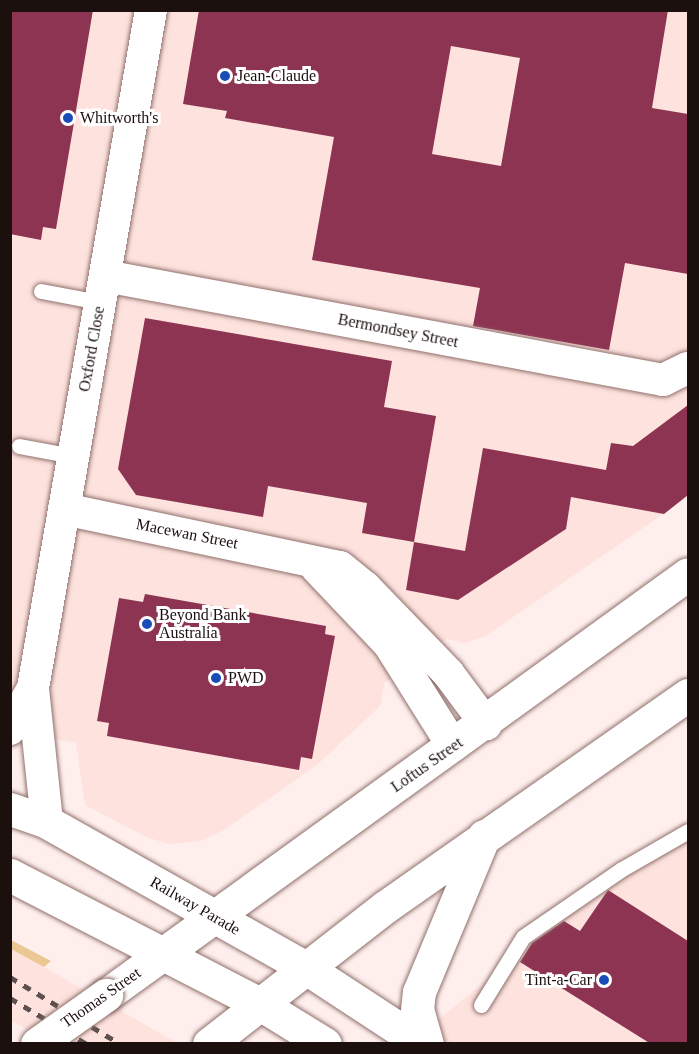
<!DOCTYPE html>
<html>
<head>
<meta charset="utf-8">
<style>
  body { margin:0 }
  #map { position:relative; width:699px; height:1054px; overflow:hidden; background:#feefed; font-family:Georgia,serif }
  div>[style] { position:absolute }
  .built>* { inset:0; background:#fde2de }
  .green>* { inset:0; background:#ebc794 }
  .building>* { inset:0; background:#8e3453 }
  .roads { filter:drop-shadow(0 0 2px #90706c) drop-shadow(0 0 2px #90706c) }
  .lane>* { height:15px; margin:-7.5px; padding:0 7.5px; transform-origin:7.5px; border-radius:7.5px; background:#fff }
  .street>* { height:32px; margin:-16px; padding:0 16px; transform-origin:16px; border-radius:16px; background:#fff }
  .secondary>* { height:33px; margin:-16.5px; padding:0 16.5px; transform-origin:16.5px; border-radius:16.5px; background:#fff }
  .primary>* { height:33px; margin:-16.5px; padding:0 16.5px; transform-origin:16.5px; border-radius:16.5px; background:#fff }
  .rail>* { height:4.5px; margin-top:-2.25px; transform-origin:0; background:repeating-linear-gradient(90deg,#5d504f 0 8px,transparent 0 16px) }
  .bridges { filter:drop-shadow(0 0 2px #90706c) drop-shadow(0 0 2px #90706c) }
  .primary-bridge>* { height:33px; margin:-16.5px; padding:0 16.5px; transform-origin:16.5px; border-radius:16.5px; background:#fff }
  .dots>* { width:16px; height:16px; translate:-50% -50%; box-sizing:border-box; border:3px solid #fff; border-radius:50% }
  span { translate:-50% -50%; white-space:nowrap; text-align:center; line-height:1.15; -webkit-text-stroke:6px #fff; paint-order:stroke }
  .poi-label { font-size:16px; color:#1c100f }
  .left { translate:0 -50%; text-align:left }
  .right { translate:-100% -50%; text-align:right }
  .street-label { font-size:16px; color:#1c100f }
  .frame { position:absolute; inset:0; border:12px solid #1c100f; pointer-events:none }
</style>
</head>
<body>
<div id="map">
  <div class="built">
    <i style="clip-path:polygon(10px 11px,688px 11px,688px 497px,484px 637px,464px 643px,447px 639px,384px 683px,380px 706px,317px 765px,224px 830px,200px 841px,169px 844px,146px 837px,85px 805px,76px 743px,11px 731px)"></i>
    <i style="clip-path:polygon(688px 834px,688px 1043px,409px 1044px,595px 891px)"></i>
    <i style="clip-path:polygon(11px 949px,44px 967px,177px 1043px,49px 1043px,11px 1020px)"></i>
  </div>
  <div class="green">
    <i style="clip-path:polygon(11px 940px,51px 961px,44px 967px,11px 949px)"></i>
  </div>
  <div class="building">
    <i style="clip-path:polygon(10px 10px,93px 10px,56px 229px,43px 227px,41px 240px,10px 234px)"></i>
    <i style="clip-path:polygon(evenodd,199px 10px,668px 10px,652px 108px,688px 114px,688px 274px,625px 263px,609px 350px,473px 326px,480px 288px,312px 260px,334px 137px,225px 118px,227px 111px,183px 104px,199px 10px,451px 46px,520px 58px,501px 166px,432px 154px,451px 46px)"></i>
    <i style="clip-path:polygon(145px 318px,392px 361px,384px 407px,436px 416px,414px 542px,362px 533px,367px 503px,268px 486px,263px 517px,136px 495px,118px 469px)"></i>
    <i style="clip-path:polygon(688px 405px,688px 495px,664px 514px,571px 497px,566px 529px,458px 600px,406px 590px,414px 542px,465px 551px,483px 448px,606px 470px,611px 443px,633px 446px)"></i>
    <i style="clip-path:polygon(145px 594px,326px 626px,325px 634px,335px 636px,312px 759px,301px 757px,299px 770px,107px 736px,109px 723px,97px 721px,119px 598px,143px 602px)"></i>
    <i style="clip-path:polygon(608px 890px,688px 941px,688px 1044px,651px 1044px,520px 962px,532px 943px,564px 921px,580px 931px)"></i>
  </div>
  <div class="roads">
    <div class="lane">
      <i style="left:41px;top:291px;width:60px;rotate:10.6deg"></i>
      <i style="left:19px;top:446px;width:55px;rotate:10.5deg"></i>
      <i style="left:481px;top:1005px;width:80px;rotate:-58.3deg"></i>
      <i style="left:523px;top:937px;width:120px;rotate:-34.5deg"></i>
      <i style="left:622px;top:869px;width:76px;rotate:-29.9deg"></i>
    </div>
    <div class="street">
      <i style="left:105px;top:276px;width:568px;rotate:10.56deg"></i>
      <i style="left:663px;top:380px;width:28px;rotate:-26deg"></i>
      <i style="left:64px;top:509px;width:282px;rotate:11.9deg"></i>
      <i style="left:340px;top:567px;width:32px;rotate:39deg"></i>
      <i style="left:365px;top:587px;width:120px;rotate:46deg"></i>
      <i style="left:448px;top:673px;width:64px;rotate:53.3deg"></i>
      <i style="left:316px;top:567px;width:106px;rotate:46.5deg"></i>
      <i style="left:389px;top:644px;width:120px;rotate:57.9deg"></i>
      <i style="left:10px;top:729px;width:47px;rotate:-60.7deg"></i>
      <i style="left:47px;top:822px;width:135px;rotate:-96deg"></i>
      <i style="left:33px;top:688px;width:688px;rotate:-80.13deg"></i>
    </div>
    <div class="secondary">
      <i style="left:306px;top:968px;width:139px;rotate:33.2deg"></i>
      <i style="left:260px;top:1004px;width:76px;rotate:31.6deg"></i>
    </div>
    <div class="primary">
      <i style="left:10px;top:809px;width:39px;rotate:19deg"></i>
      <i style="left:47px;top:822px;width:297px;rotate:29.4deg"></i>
      <i style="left:10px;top:875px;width:281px;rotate:27.3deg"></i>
      <i style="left:106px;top:995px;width:718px;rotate:-35.88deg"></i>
      <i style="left:209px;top:1044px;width:223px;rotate:-37.9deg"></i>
      <i style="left:385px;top:907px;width:370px;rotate:-35deg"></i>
      <i style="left:427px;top:1044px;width:35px;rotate:-106deg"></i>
      <i style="left:417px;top:1010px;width:18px;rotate:-84deg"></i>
      <i style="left:419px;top:992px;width:169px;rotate:-67.4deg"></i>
    </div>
  </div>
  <div class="rail">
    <i style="left:10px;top:977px;width:129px;rotate:31.3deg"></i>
    <i style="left:10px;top:998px;width:90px;rotate:30.9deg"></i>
  </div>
  <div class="bridges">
    <div class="primary-bridge">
      <i style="left:37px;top:1044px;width:85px;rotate:-35.4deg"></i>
    </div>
  </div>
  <div class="dots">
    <i style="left:225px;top:76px;background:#1a4cb9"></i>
    <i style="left:68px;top:118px;background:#1a4cb9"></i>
    <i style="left:147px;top:624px;background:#1a4cb9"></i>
    <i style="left:216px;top:678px;background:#1a4cb9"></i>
    <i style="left:604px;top:980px;background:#1a4cb9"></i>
  </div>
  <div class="poi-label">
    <span class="left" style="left:237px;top:76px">Jean-Claude</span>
    <span class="left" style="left:80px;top:118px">Whitworth's</span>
    <span class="left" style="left:159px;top:624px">Beyond Bank<br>Australia</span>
    <span class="left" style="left:228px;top:678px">PWD</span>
    <span class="right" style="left:592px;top:980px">Tint-a-Car</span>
  </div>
  <div class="street-label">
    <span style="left:398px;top:331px;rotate:11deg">Bermondsey Street</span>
    <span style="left:92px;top:349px;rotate:-80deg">Oxford Close</span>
    <span style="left:187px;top:534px;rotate:11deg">Macewan Street</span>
    <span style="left:427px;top:765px;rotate:-35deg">Loftus Street</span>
    <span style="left:195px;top:906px;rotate:30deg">Railway Parade</span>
    <span style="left:101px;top:998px;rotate:-35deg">Thomas Street</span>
  </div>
  <div class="frame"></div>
</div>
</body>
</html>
